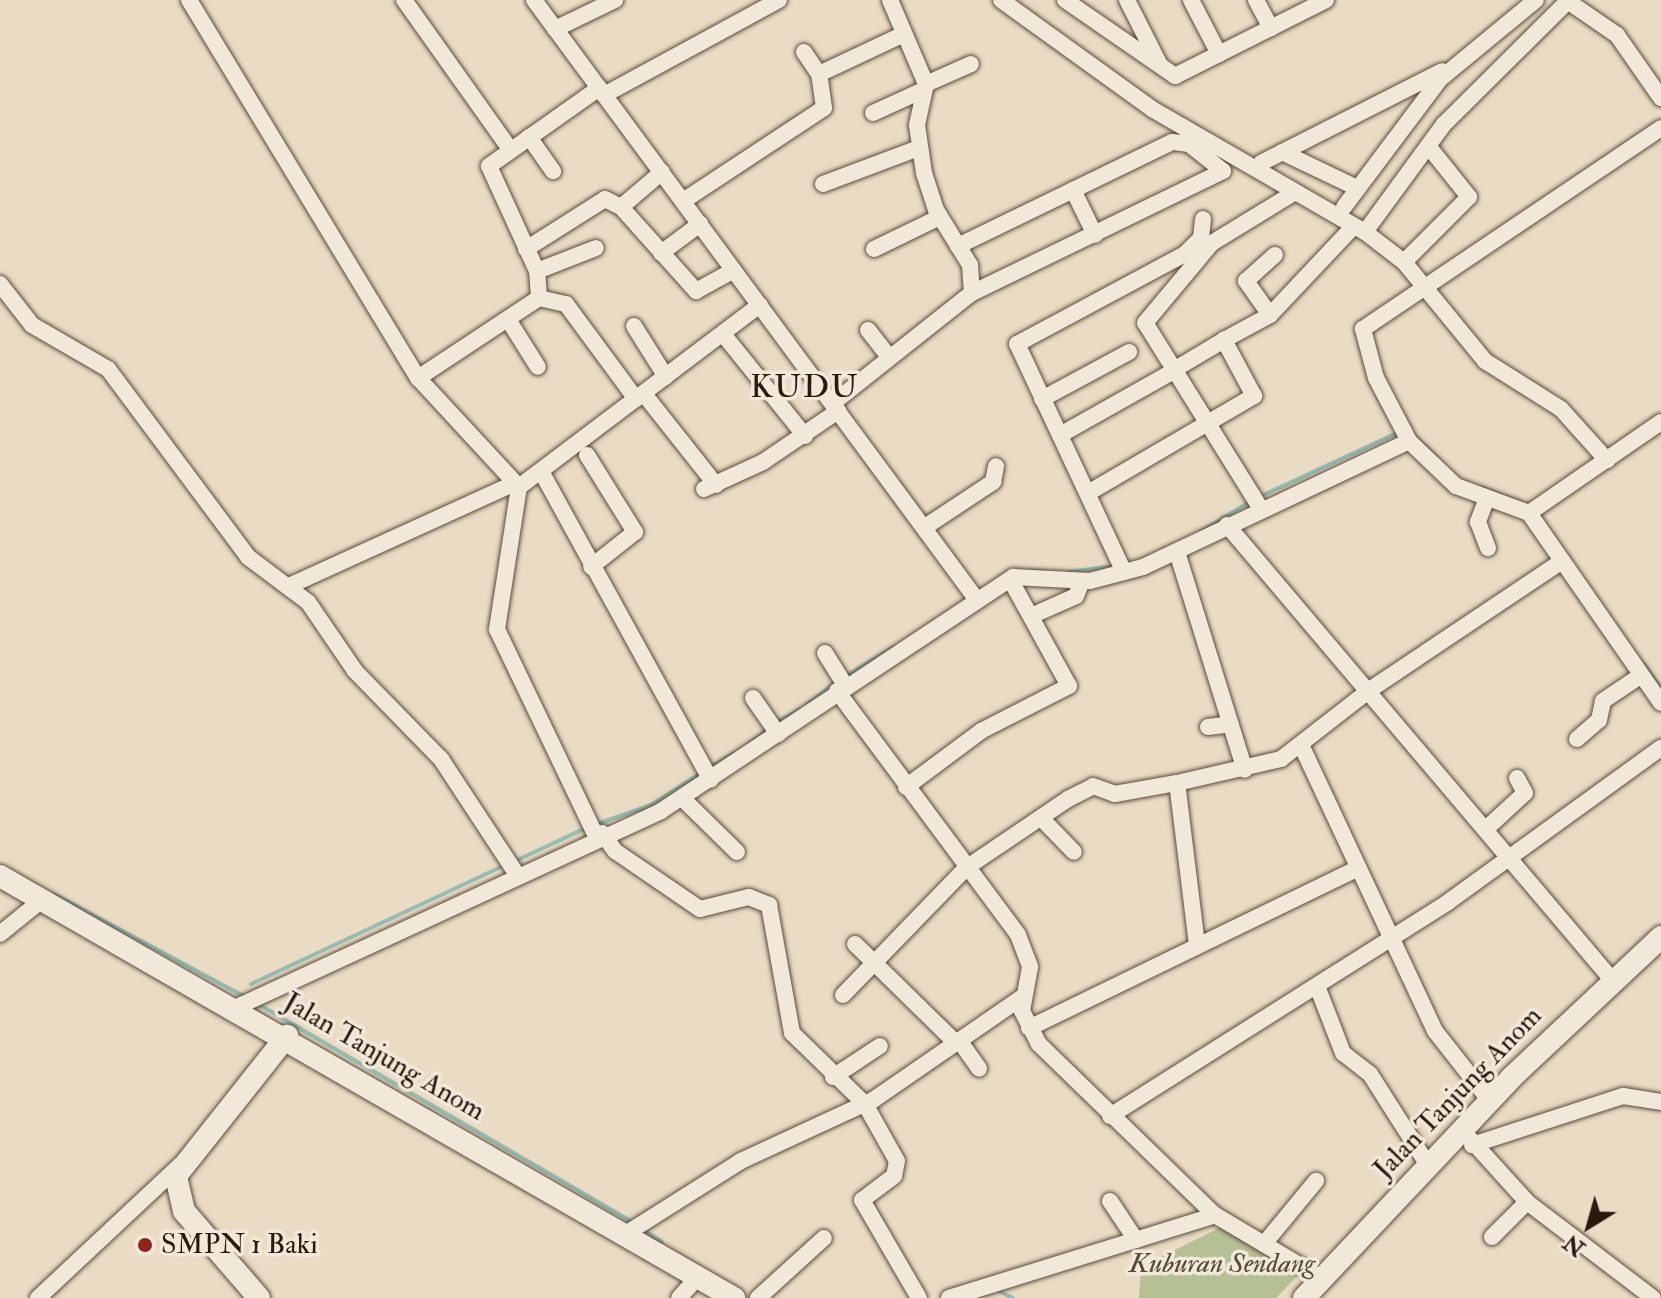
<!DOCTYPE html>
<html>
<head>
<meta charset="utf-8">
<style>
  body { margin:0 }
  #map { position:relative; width:1661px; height:1298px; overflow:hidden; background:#eadcc4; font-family:"IM FELL Double Pica",serif }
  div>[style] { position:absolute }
  .green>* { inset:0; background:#b6c095 }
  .stream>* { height:4px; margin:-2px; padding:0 2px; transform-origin:2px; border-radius:2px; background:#98bcb2 }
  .roads { filter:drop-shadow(0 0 2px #5a4a3c) drop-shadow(0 0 2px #5a4a3c) }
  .street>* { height:16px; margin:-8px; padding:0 8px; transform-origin:8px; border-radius:8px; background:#f1e8d9 }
  .secondary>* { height:22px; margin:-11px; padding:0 11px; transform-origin:11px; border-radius:11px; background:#f1e8d9 }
  .dots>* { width:22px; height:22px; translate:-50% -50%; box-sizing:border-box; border:4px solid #f1e8d9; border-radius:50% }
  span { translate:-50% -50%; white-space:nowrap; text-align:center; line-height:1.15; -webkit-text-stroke:7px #f1e8d9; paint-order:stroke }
  .street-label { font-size:28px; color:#2a190f }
  .poi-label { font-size:28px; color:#2a190f }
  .left { translate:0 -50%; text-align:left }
  .park-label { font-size:28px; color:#544b37; font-style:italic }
  .quarter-label { font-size:32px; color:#2a190f; letter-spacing:2px }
  .north { position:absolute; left:1549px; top:1186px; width:80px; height:80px; -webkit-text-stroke:6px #f1e8d9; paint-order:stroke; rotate:217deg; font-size:22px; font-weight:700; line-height:32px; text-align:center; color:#2a190f }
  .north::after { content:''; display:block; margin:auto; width:28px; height:36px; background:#2a190f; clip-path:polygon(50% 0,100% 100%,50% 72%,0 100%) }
</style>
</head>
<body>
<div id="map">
  <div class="green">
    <i style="clip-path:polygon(1225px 1225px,1300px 1273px,1276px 1298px,1139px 1298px,1141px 1267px)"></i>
  </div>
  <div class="stream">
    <i style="left:1411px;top:433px;width:35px;rotate:43deg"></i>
    <i style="left:1482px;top:487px;width:54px;rotate:21.8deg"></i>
    <i style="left:1259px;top:497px;width:154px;rotate:-24.9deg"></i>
    <i style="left:1200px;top:532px;width:60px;rotate:-31.3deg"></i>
    <i style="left:1024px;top:571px;width:19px"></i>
    <i style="left:1068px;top:572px;width:47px;rotate:-7.3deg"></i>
    <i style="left:1644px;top:664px;width:29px;rotate:55deg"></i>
    <i style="left:846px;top:676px;width:55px;rotate:-31.7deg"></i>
    <i style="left:807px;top:704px;width:31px;rotate:-37deg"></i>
    <i style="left:777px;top:722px;width:26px;rotate:-29deg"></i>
    <i style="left:748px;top:744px;width:26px;rotate:-37deg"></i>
    <i style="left:710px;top:767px;width:28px;rotate:-30deg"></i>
    <i style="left:597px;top:824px;width:57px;rotate:-19.4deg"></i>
    <i style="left:651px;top:805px;width:62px;rotate:-32.4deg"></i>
    <i style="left:513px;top:862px;width:83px;rotate:-25deg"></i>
    <i style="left:54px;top:894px;width:219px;rotate:28.3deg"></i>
    <i style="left:251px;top:984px;width:280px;rotate:-25.1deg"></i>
    <i style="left:258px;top:1004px;width:435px;rotate:30.2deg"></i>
    <i style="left:641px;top:1228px;width:25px;rotate:34deg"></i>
    <i style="left:997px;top:1290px;width:18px;rotate:27deg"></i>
  </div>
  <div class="roads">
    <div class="street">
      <i style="left:189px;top:0;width:442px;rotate:58.8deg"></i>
      <i style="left:404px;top:0;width:183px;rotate:54.6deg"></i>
      <i style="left:534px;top:0;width:746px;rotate:53.56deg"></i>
      <i style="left:890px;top:0;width:91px;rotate:66.8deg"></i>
      <i style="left:926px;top:84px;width:42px;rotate:102.4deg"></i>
      <i style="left:917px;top:125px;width:49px;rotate:81.7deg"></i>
      <i style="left:924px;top:173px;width:39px;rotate:72deg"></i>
      <i style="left:936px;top:210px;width:65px;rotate:58.3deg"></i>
      <i style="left:970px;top:265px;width:28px;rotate:86deg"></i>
      <i style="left:1001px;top:0;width:186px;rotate:35.8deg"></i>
      <i style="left:1152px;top:109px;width:246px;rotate:30deg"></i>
      <i style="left:1065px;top:0;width:134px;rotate:34.6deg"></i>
      <i style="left:1175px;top:76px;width:169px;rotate:-26.7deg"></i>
      <i style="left:1127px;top:0;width:71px;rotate:63.1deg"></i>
      <i style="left:1191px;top:0;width:61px;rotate:62.6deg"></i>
      <i style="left:1256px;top:0;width:32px;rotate:62deg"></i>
      <i style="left:1566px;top:0;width:62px;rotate:34.5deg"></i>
      <i style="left:1617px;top:35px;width:77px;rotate:55.1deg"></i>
      <i style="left:1568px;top:1px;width:175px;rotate:135.2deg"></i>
      <i style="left:1444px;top:124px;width:134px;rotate:126.2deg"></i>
      <i style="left:1365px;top:232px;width:49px;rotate:37.6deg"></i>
      <i style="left:1404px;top:262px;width:128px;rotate:50.7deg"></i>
      <i style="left:1485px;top:361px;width:90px;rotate:32.3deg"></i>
      <i style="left:1561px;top:409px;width:69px;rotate:48deg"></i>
      <i style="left:555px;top:29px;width:67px;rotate:-25.8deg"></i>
      <i style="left:804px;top:52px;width:27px;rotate:56deg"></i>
      <i style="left:926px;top:84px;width:49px;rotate:-24deg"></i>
      <i style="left:604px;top:95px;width:199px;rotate:-28.5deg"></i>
      <i style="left:873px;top:113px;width:53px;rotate:-24.6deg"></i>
      <i style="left:529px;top:137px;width:42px;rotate:54.8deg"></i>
      <i style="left:1282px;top:152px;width:83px;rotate:25.6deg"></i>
      <i style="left:1261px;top:163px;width:203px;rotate:-26.9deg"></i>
      <i style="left:662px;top:172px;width:54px;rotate:139.5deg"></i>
      <i style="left:621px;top:207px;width:113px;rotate:48.2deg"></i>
      <i style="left:696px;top:291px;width:43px;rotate:-28.9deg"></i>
      <i style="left:823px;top:184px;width:103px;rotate:-20.6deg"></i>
      <i style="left:1073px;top:190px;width:50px;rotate:63.9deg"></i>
      <i style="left:683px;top:201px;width:169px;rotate:-33.4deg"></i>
      <i style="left:824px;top:108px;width:34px;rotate:-98deg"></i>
      <i style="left:819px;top:74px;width:94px;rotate:-25.2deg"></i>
      <i style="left:1344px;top:207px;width:160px;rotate:-53.1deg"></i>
      <i style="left:1440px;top:79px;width:124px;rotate:-39.5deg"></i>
      <i style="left:526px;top:249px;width:93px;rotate:-32.3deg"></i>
      <i style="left:605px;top:199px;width:18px;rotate:27deg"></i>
      <i style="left:874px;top:249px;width:73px;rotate:-25.9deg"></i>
      <i style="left:661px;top:253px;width:49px;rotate:-36.6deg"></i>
      <i style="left:1404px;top:262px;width:92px;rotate:-45deg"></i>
      <i style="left:1469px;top:197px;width:64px;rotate:-128.7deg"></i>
      <i style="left:537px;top:271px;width:63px;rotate:-21.3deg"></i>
      <i style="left:0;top:284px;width:52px;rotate:52deg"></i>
      <i style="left:32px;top:325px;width:88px;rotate:30.1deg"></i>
      <i style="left:108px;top:369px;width:234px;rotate:53.3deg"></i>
      <i style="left:248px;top:557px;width:75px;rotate:36.9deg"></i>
      <i style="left:308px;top:602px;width:83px;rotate:55.7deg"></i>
      <i style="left:355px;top:671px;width:123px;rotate:45.7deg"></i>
      <i style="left:441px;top:759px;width:136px;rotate:56.7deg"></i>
      <i style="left:539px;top:298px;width:28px;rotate:13deg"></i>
      <i style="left:566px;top:304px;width:118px;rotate:53.6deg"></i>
      <i style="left:1270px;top:315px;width:42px;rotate:-125.2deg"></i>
      <i style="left:1246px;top:281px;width:39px;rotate:-42deg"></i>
      <i style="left:509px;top:321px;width:54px;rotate:57.8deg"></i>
      <i style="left:634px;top:326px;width:60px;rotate:57.9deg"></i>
      <i style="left:868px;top:330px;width:33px;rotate:52deg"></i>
      <i style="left:723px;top:334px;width:131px;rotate:51.2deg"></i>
      <i style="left:1177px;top:368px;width:55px;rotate:-30.8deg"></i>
      <i style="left:644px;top:394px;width:116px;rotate:51.6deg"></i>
      <i style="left:1042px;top:399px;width:99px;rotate:-28.4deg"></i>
      <i style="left:833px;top:403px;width:177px;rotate:-38.4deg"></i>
      <i style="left:972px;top:293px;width:279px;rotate:-25.9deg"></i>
      <i style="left:1223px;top:171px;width:43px;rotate:-141.5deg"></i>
      <i style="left:1189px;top:144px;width:17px;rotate:-173deg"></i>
      <i style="left:1172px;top:142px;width:238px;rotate:154.1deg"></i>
      <i style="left:1206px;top:424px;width:56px;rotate:-30.3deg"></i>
      <i style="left:1254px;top:396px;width:64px;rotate:-118.2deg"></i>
      <i style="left:1224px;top:340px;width:52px;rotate:-28.5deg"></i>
      <i style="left:1270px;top:315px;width:122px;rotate:-46.7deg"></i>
      <i style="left:1060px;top:435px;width:129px;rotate:-29.4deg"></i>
      <i style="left:1409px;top:441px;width:71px;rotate:-117.6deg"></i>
      <i style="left:1376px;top:378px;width:51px;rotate:-104.9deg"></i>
      <i style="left:1363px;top:329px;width:359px;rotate:-34deg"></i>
      <i style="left:587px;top:455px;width:91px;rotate:58.1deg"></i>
      <i style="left:635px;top:532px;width:56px;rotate:141.5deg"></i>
      <i style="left:542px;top:473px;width:350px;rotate:61.2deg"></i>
      <i style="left:519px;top:487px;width:302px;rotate:-37.1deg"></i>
      <i style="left:704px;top:489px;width:65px;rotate:-24.6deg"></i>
      <i style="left:763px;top:462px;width:91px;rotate:-34.2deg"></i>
      <i style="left:1088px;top:493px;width:131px;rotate:-30.3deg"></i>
      <i style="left:1487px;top:498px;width:26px;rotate:111deg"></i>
      <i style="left:1478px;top:522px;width:28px;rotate:69deg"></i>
      <i style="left:1261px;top:509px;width:219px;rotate:-121.9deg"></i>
      <i style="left:1145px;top:323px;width:104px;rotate:-50.1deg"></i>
      <i style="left:1212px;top:243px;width:94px;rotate:-31.5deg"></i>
      <i style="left:1529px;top:513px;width:160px;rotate:-34.6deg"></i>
      <i style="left:1227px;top:525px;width:597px;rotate:49.75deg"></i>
      <i style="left:925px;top:527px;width:82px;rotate:-33.5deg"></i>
      <i style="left:993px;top:482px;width:16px;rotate:-79deg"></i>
      <i style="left:1177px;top:552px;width:228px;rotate:72.7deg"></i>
      <i style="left:1124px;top:572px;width:252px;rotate:-115.1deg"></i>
      <i style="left:1017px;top:344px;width:191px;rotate:-28.2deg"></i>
      <i style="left:1185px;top:254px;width:23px;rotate:-45deg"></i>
      <i style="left:1201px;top:238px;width:19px;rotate:-84deg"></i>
      <i style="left:289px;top:586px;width:246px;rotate:-24.5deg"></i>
      <i style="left:1031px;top:616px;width:49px;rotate:-24deg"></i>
      <i style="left:1076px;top:596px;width:16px;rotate:-68deg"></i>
      <i style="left:825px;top:653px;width:38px;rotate:58deg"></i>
      <i style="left:837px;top:691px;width:304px;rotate:53.4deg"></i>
      <i style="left:1018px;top:935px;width:34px;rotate:69deg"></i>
      <i style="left:1030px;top:967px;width:45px;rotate:100.3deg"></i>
      <i style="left:1022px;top:1011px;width:37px;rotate:63deg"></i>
      <i style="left:1039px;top:1044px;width:245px;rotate:44.2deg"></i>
      <i style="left:1215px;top:1215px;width:126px;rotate:30.7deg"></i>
      <i style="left:753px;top:698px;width:44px;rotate:55.2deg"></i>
      <i style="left:1208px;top:727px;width:23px;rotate:-7deg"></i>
      <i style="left:1577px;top:739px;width:29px;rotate:-41deg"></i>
      <i style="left:1599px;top:720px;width:19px;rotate:-78deg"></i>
      <i style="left:1603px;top:701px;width:45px;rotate:-34deg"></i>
      <i style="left:1302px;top:747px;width:314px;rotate:64.9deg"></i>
      <i style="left:1435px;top:1031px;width:89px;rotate:51.8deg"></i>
      <i style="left:906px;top:787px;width:94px;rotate:-36.7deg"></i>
      <i style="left:981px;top:731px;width:99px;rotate:-27.1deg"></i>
      <i style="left:1069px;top:686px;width:122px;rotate:-118.9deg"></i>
      <i style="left:682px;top:798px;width:77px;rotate:44.5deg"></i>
      <i style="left:1041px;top:818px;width:47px;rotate:45.9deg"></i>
      <i style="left:1488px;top:827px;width:50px;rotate:-42.6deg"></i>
      <i style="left:1525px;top:793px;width:17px;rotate:-118deg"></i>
      <i style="left:602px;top:833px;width:22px;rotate:54deg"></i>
      <i style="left:615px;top:851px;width:103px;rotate:34.3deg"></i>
      <i style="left:700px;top:909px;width:50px;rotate:-13.8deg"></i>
      <i style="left:749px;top:897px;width:22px;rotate:22deg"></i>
      <i style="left:769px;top:905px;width:130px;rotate:79.8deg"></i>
      <i style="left:792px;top:1033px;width:102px;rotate:44.2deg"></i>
      <i style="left:865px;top:1104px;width:65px;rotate:60.7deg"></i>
      <i style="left:897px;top:1161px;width:15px;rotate:101deg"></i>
      <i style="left:894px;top:1176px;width:40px;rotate:143deg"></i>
      <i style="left:862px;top:1200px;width:113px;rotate:59.8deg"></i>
      <i style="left:596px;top:836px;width:229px;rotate:-115.6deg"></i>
      <i style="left:497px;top:629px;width:144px;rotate:-81.2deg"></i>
      <i style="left:519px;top:487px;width:149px;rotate:-132.8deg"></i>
      <i style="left:418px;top:378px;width:145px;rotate:-33.5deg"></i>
      <i style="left:539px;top:298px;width:27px;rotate:-94deg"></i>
      <i style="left:537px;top:271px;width:115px;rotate:-114.6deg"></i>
      <i style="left:489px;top:166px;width:135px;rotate:-35.3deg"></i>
      <i style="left:0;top:934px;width:55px;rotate:-39.1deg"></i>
      <i style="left:855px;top:944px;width:140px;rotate:44.4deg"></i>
      <i style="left:1197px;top:945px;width:163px;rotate:-97deg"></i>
      <i style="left:1177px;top:783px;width:107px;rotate:-13deg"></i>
      <i style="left:1281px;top:759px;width:114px;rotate:-37.9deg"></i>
      <i style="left:1371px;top:689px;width:229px;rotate:-33.8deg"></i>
      <i style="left:1317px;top:986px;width:72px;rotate:68.8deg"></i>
      <i style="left:1343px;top:1053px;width:34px;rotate:38deg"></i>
      <i style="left:1370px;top:1074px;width:108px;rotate:57.5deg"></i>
      <i style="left:843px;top:995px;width:177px;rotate:-45.9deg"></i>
      <i style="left:966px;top:868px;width:123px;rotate:-34.1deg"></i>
      <i style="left:1068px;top:799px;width:28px;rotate:-27deg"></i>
      <i style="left:1093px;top:786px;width:23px;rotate:20deg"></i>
      <i style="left:1115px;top:794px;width:63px;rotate:-10.1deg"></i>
      <i style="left:235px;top:1008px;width:469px;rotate:-24.8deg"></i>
      <i style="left:661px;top:811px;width:423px;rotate:-33.6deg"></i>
      <i style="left:1013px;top:577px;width:77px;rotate:3deg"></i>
      <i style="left:1090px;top:581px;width:55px;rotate:-14.8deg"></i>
      <i style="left:1143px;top:567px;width:294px;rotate:-25.3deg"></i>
      <i style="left:1409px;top:441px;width:65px;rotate:43.8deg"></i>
      <i style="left:1456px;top:486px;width:78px;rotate:20.3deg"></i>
      <i style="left:1529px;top:513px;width:231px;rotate:55.2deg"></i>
      <i style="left:1029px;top:1028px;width:364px;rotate:-25.9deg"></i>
      <i style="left:959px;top:1040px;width:35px;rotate:55deg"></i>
      <i style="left:833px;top:1077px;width:56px;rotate:-33.4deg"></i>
      <i style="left:1110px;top:1116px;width:400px;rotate:-32.3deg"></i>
      <i style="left:1448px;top:902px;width:263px;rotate:-35.9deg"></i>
      <i style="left:1462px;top:1130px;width:97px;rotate:47.9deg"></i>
      <i style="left:1527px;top:1202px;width:158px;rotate:37.3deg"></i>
      <i style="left:1472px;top:1145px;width:159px;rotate:-18deg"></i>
      <i style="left:1623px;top:1096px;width:38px;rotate:9deg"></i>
      <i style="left:1110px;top:1201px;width:47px;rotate:56.3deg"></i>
      <i style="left:624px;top:1235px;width:138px;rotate:-32.3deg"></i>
      <i style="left:741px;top:1161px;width:145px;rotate:-24.8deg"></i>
      <i style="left:873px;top:1100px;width:183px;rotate:-34.6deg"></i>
      <i style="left:1492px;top:1237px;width:49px;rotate:-45deg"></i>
      <i style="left:1264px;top:1244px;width:82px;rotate:-50.5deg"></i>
      <i style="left:38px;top:1298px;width:195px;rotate:-43.1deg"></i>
      <i style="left:679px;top:1298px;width:27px;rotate:-48deg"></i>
      <i style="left:758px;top:1298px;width:89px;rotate:-42.3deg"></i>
      <i style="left:949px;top:1298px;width:279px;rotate:-17.3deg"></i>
    </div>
    <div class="secondary">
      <i style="left:0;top:876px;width:847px;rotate:29.9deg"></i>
      <i style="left:259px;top:1298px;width:115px;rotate:-130.8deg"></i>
      <i style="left:184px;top:1211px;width:36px;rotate:-103deg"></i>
      <i style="left:176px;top:1176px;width:179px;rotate:-51.6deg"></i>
      <i style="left:1304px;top:1298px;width:302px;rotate:-46.7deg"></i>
      <i style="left:1511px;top:1078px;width:206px;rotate:-43.2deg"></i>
    </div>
  </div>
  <div class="dots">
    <i style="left:145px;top:1245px;background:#8f2418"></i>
  </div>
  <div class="street-label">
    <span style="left:384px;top:1057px;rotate:30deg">Jalan Tanjung Anom</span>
    <span style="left:1458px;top:1093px;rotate:-46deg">Jalan Tanjung Anom</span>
  </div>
  <div class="poi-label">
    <span class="left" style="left:161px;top:1245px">SMPN 1 Baki</span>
  </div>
  <div class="park-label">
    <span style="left:1222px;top:1264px">Kuburan Sendang</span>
  </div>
  <div class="quarter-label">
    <span style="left:805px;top:387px">KUDU</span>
  </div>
  <div class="north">N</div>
</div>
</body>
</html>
